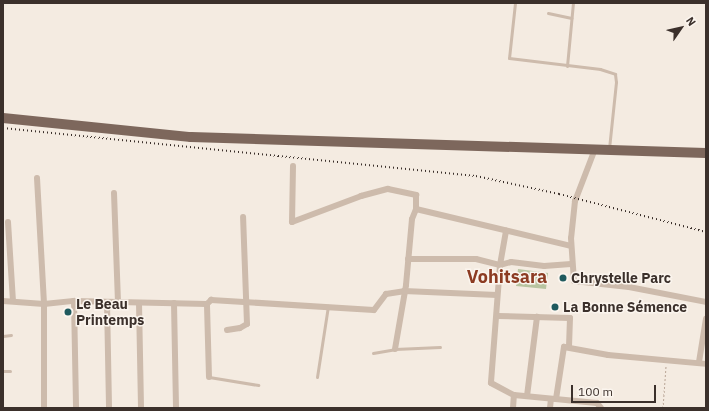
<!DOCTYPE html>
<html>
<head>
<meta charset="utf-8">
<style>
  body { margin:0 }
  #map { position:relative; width:709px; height:411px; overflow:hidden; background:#f4ebe1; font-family:"IBM Plex Sans",sans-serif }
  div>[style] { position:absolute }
  .green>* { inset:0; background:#b8c4a0 }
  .path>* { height:1px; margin-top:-0.5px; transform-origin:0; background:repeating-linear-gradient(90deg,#b9a596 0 2px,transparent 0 4px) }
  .lane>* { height:3px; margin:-1.5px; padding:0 1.5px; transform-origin:1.5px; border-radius:1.5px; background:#cdbbac }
  .street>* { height:6px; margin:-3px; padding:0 3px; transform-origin:3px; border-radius:3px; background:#cdbbac }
  .primary>* { height:10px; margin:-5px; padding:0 5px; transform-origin:5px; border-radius:5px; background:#7d675c }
  .rail>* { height:1.5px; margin-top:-0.75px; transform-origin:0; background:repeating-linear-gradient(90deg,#3b302b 0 1px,transparent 0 4px) }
  .dots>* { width:11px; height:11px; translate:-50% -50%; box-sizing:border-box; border:2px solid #fbf5ee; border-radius:50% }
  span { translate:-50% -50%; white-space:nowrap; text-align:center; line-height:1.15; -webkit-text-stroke:3px #fbf5ee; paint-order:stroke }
  .poi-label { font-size:14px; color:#3b302b; font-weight:700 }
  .left { translate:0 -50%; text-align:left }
  .district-label { font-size:18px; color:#8c3b22; font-weight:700 }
  .frame { position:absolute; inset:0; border:4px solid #3b302b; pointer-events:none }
  .north { position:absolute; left:661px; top:8px; width:40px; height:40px; -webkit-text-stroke:3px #fbf5ee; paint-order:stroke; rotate:56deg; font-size:11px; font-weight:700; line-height:16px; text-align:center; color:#3b302b }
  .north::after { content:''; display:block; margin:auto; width:14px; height:18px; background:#3b302b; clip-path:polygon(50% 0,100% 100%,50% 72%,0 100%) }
  .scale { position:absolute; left:571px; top:385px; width:85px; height:18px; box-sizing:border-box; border:2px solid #3b302b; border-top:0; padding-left:5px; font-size:12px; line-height:14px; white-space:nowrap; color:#3b302b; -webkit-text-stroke:3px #fbf5ee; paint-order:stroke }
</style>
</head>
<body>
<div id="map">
  <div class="green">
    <i style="clip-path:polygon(518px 269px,548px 273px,546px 289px,516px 286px)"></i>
  </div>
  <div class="path">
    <i style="left:663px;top:408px;width:42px;rotate:-85.9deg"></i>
  </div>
  <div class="lane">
    <i style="left:515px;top:3px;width:55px;rotate:96.2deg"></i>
    <i style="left:509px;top:58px;width:92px;rotate:6.9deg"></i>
    <i style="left:600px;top:69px;width:16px;rotate:18deg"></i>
    <i style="left:615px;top:74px;width:8px;rotate:83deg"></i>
    <i style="left:616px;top:82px;width:67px;rotate:96deg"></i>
    <i style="left:548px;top:13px;width:24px;rotate:12deg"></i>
    <i style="left:567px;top:66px;width:63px;rotate:-84.6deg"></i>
    <i style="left:3px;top:336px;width:8px;rotate:-7deg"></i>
    <i style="left:373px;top:353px;width:22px;rotate:-10deg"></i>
    <i style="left:395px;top:349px;width:45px;rotate:-2.5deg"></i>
    <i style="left:3px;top:371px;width:7px"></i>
    <i style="left:209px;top:377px;width:50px;rotate:9.3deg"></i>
    <i style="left:317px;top:377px;width:72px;rotate:-81.2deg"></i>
  </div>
  <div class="street">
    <i style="left:595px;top:149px;width:56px;rotate:111deg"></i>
    <i style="left:575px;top:201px;width:37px;rotate:96deg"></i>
    <i style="left:571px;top:238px;width:43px;rotate:86deg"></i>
    <i style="left:574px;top:281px;width:55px;rotate:6.2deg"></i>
    <i style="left:629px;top:287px;width:78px;rotate:11deg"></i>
    <i style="left:293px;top:166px;width:56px;rotate:91deg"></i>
    <i style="left:292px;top:222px;width:74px;rotate:-20.6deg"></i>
    <i style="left:361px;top:196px;width:28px;rotate:-15deg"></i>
    <i style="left:388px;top:189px;width:29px;rotate:12deg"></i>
    <i style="left:416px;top:195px;width:14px;rotate:90deg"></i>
    <i style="left:37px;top:178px;width:126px;rotate:86.8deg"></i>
    <i style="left:44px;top:304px;width:104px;rotate:90deg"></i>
    <i style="left:114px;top:193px;width:109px;rotate:87.9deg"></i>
    <i style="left:8px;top:222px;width:79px;rotate:86.4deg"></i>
    <i style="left:408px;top:259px;width:68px"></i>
    <i style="left:476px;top:259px;width:25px;rotate:14deg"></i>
    <i style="left:500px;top:265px;width:35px;rotate:-80deg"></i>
    <i style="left:571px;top:264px;width:27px;rotate:176deg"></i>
    <i style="left:544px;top:266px;width:33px;rotate:-173deg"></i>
    <i style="left:511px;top:262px;width:11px;rotate:165deg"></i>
    <i style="left:500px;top:265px;width:118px;rotate:94.4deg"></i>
    <i style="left:491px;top:383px;width:26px;rotate:28deg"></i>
    <i style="left:514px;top:395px;width:83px;rotate:5.5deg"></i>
    <i style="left:597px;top:403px;width:6px;rotate:51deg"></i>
    <i style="left:3px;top:301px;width:41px;rotate:4.2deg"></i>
    <i style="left:44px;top:304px;width:30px;rotate:-6deg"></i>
    <i style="left:74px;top:301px;width:133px;rotate:1.3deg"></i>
    <i style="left:74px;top:301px;width:107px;rotate:88.9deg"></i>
    <i style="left:107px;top:302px;width:106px;rotate:88.9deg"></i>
    <i style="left:139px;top:303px;width:105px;rotate:88.9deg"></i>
    <i style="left:174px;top:303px;width:105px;rotate:88.9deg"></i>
    <i style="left:498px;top:316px;width:72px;rotate:1.6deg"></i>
    <i style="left:570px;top:318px;width:29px;rotate:92deg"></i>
    <i style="left:227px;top:330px;width:13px;rotate:-9deg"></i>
    <i style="left:240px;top:328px;width:8px;rotate:-30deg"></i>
    <i style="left:247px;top:324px;width:107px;rotate:-92.1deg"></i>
    <i style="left:395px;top:349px;width:65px;rotate:-80.2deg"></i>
    <i style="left:406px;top:285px;width:66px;rotate:-84.8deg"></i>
    <i style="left:412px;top:219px;width:11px;rotate:-68deg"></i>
    <i style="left:416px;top:209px;width:159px;rotate:13.4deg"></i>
    <i style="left:699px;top:362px;width:44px;rotate:-80.8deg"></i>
    <i style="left:209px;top:377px;width:73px;rotate:-91.6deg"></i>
    <i style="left:207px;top:304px;width:6px;rotate:-45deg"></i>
    <i style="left:211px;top:300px;width:163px;rotate:3.5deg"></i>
    <i style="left:374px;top:310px;width:20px;rotate:-53deg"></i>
    <i style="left:386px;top:294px;width:18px;rotate:-9deg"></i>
    <i style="left:404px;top:291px;width:93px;rotate:2.5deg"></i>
    <i style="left:527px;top:396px;width:80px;rotate:-82.8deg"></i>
    <i style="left:556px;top:399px;width:53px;rotate:-81.3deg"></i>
    <i style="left:564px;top:347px;width:45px;rotate:10.3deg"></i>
    <i style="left:608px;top:355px;width:98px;rotate:5.2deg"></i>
    <i style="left:513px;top:408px;width:13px;rotate:-86deg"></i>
    <i style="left:550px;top:408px;width:9px;rotate:-84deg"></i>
  </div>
  <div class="primary">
    <i style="left:3px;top:118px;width:189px;rotate:5.8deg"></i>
    <i style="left:191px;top:137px;width:515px;rotate:1.78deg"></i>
  </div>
  <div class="rail">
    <i style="left:3px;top:128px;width:475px;rotate:5.8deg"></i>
    <i style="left:476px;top:176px;width:85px;rotate:12.2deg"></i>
    <i style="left:559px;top:194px;width:152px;rotate:14.5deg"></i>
  </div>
  <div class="dots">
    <i style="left:563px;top:278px;background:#1f5a5e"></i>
    <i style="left:555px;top:307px;background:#1f5a5e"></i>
    <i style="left:68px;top:312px;background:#1f5a5e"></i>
  </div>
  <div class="poi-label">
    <span class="left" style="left:571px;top:278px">Chrystelle Parc</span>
    <span class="left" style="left:76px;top:312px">Le Beau<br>Printemps</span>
    <span class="left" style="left:563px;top:307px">La Bonne Sémence</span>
  </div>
  <div class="district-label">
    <span style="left:507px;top:277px">Vohitsara</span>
  </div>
  <div class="frame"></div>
  <div class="north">N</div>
  <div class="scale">100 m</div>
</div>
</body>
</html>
